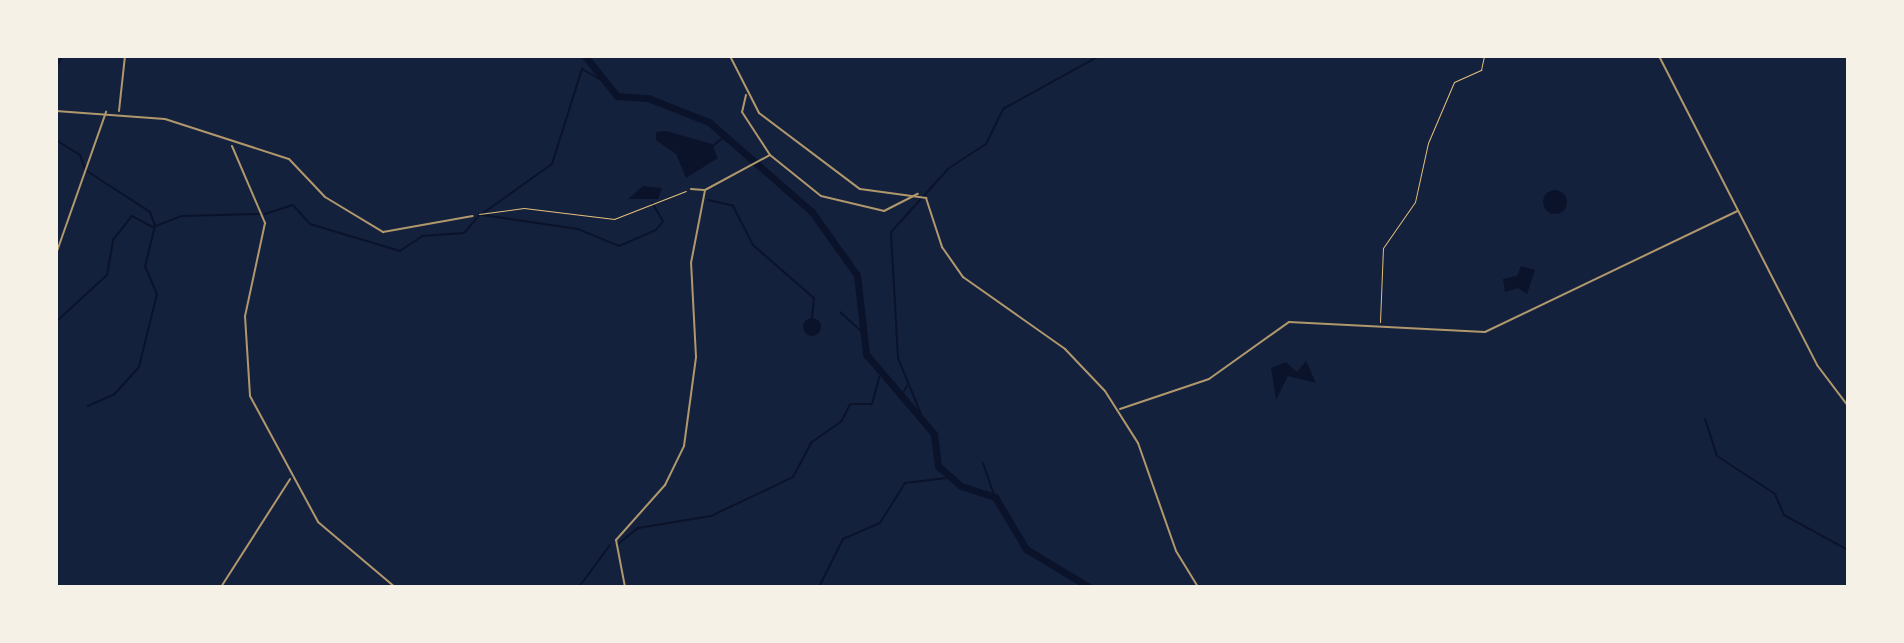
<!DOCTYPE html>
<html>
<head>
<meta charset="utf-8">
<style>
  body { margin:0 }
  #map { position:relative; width:1904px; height:643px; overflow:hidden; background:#14213d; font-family:Ubuntu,sans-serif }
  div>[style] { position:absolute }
  .water>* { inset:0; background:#0b132b }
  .round { border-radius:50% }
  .stream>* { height:2px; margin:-1px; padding:0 1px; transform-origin:1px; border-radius:1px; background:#0b132b }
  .river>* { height:7px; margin:-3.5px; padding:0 3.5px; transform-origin:3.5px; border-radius:3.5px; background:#0b132b }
  .path>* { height:1px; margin:-0.5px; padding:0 0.5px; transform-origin:0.5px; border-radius:0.5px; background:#e5c07b }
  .minor>* { height:2px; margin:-1px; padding:0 1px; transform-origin:1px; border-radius:1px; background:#b1986c }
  span { translate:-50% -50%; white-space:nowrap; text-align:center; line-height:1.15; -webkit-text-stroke:7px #f6f1e7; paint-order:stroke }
  .frame { position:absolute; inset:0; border:58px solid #f6f1e7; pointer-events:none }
</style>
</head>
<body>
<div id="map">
  <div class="water">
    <i style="clip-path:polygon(666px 131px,712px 144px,718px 158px,686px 178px,676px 154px,656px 140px,656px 132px)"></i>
    <i style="clip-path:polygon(643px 186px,662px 188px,658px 199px,628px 199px)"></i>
    <i class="round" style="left:1543px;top:190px;width:24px;height:24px"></i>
    <i style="clip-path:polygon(1521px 266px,1535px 270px,1527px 294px,1518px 288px,1505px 292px,1503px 279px,1517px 276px)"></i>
    <i class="round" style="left:803px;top:318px;width:18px;height:18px"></i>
    <i style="clip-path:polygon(1306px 361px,1316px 383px,1288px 376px,1276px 400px,1271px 368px,1286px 362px,1297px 372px)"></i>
  </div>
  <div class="stream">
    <i style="left:56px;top:68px;width:13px;rotate:-63deg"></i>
    <i style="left:56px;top:140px;width:28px;rotate:32deg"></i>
    <i style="left:80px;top:155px;width:15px;rotate:70deg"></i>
    <i style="left:713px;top:146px;width:16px;rotate:-40deg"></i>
    <i style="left:87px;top:171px;width:75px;rotate:33.1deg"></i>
    <i style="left:150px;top:212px;width:15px;rotate:70deg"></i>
    <i style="left:155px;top:226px;width:41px;rotate:104deg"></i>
    <i style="left:145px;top:266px;width:30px;rotate:67deg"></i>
    <i style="left:157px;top:294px;width:75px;rotate:103.9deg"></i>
    <i style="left:139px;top:367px;width:36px;rotate:132deg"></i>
    <i style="left:115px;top:394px;width:30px;rotate:156deg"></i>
    <i style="left:708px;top:200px;width:26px;rotate:13deg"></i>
    <i style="left:733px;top:206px;width:44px;rotate:62.9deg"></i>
    <i style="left:753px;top:245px;width:81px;rotate:41deg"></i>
    <i style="left:814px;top:298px;width:20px;rotate:96deg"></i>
    <i style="left:265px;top:214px;width:29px;rotate:-18deg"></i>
    <i style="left:293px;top:205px;width:25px;rotate:48deg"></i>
    <i style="left:310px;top:224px;width:94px;rotate:16.7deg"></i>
    <i style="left:400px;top:251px;width:27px;rotate:-34deg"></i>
    <i style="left:422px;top:236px;width:42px;rotate:-4.1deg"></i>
    <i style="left:464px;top:233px;width:20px;rotate:-49deg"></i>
    <i style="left:482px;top:215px;width:97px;rotate:8.3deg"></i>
    <i style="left:578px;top:229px;width:44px;rotate:22.5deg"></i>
    <i style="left:619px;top:246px;width:40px;rotate:-23.4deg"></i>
    <i style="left:656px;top:230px;width:11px;rotate:-52deg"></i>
    <i style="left:663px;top:221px;width:21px;rotate:-121deg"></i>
    <i style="left:479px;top:216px;width:90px;rotate:-35.5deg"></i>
    <i style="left:552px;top:164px;width:100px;rotate:-72.5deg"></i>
    <i style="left:582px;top:69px;width:24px;rotate:30deg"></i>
    <i style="left:840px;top:312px;width:27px;rotate:42deg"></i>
    <i style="left:56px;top:322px;width:69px;rotate:-42.7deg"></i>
    <i style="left:107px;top:275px;width:36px;rotate:-80deg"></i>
    <i style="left:113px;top:240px;width:31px;rotate:-52deg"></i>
    <i style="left:132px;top:216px;width:24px;rotate:28deg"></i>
    <i style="left:153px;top:227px;width:31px;rotate:-21deg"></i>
    <i style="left:182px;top:216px;width:79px;rotate:-1.5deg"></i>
    <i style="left:900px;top:398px;width:14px;rotate:-60deg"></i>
    <i style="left:923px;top:419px;width:66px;rotate:-112.3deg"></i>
    <i style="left:898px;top:358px;width:126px;rotate:-93.2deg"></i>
    <i style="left:891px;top:232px;width:86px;rotate:-47.8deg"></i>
    <i style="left:949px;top:168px;width:44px;rotate:-33deg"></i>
    <i style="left:986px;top:144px;width:39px;rotate:-64deg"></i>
    <i style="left:1003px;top:109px;width:110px;rotate:-28.9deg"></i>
    <i style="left:1705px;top:419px;width:39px;rotate:72deg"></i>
    <i style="left:1717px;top:456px;width:69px;rotate:33.2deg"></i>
    <i style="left:1775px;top:494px;width:23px;rotate:67deg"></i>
    <i style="left:1784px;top:515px;width:73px;rotate:28.7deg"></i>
    <i style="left:983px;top:463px;width:36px;rotate:71deg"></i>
    <i style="left:618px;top:544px;width:26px;rotate:-39deg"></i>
    <i style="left:638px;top:528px;width:74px;rotate:-9.3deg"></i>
    <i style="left:711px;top:516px;width:91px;rotate:-25.4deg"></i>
    <i style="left:793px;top:477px;width:40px;rotate:-62deg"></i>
    <i style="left:812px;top:442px;width:35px;rotate:-35deg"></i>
    <i style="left:841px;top:422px;width:20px;rotate:-63deg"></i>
    <i style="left:850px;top:404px;width:22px"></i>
    <i style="left:872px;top:404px;width:28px;rotate:-75deg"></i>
    <i style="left:579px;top:587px;width:52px;rotate:-53.6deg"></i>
    <i style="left:819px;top:587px;width:54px;rotate:-63.4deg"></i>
    <i style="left:843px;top:539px;width:40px;rotate:-23.4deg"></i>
    <i style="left:880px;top:523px;width:47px;rotate:-58deg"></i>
    <i style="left:905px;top:483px;width:51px;rotate:-6.7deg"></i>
  </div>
  <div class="river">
    <i style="left:585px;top:56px;width:51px;rotate:51.3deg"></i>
    <i style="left:617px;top:96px;width:31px;rotate:4deg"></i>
    <i style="left:648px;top:98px;width:66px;rotate:21.5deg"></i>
    <i style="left:709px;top:122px;width:137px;rotate:41.1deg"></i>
    <i style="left:812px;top:212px;width:77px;rotate:54.5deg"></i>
    <i style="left:857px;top:275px;width:80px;rotate:83.5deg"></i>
    <i style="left:866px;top:354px;width:105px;rotate:49.6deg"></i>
    <i style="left:934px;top:434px;width:32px;rotate:83deg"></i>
    <i style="left:938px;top:466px;width:30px;rotate:41deg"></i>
    <i style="left:961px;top:486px;width:36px;rotate:18deg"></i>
    <i style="left:995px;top:497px;width:61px;rotate:59.2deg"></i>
    <i style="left:1026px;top:549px;width:74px;rotate:31.1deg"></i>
  </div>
  <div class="path">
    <i style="left:479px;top:214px;width:45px;rotate:-7.6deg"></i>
    <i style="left:524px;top:208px;width:91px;rotate:7deg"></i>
    <i style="left:614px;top:219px;width:77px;rotate:-21.3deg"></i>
    <i style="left:1380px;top:322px;width:74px;rotate:-87.7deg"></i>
    <i style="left:1383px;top:248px;width:56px;rotate:-55.2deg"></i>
    <i style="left:1415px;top:202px;width:60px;rotate:-77.6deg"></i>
    <i style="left:1428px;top:143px;width:66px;rotate:-66.9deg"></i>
    <i style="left:1454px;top:82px;width:30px;rotate:-24deg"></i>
    <i style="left:1481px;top:70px;width:14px;rotate:-78deg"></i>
  </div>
  <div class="minor">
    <i style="left:730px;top:56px;width:64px;rotate:63deg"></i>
    <i style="left:759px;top:113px;width:126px;rotate:37deg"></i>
    <i style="left:860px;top:189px;width:67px;rotate:7.8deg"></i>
    <i style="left:926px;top:198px;width:52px;rotate:71.9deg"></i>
    <i style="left:942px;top:247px;width:37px;rotate:55deg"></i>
    <i style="left:963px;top:277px;width:125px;rotate:35.2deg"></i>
    <i style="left:1065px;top:349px;width:58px;rotate:46.4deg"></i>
    <i style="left:1105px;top:391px;width:62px;rotate:57.6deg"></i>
    <i style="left:1138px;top:443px;width:114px;rotate:70.6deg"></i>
    <i style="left:1176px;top:551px;width:42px;rotate:58.6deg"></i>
    <i style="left:1659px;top:56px;width:347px;rotate:62.9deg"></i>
    <i style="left:1817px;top:365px;width:51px;rotate:52.9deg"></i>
    <i style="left:746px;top:95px;width:17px;rotate:103deg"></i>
    <i style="left:742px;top:112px;width:51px;rotate:56.9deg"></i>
    <i style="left:770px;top:155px;width:65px;rotate:38.8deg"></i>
    <i style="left:821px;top:196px;width:65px;rotate:13.4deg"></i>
    <i style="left:884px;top:211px;width:38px;rotate:-27deg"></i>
    <i style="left:56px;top:111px;width:109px;rotate:4.2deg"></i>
    <i style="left:165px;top:119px;width:130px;rotate:17.9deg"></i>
    <i style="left:289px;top:159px;width:52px;rotate:46.5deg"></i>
    <i style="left:325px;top:197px;width:68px;rotate:31.1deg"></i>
    <i style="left:383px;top:232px;width:91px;rotate:-10.1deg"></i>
    <i style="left:119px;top:111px;width:55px;rotate:-83.8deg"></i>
    <i style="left:232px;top:146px;width:84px;rotate:66.8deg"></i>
    <i style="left:265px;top:223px;width:95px;rotate:102.1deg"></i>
    <i style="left:245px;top:316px;width:80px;rotate:86.4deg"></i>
    <i style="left:250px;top:396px;width:143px;rotate:61.6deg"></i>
    <i style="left:318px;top:522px;width:101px;rotate:40.2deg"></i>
    <i style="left:691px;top:189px;width:13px;rotate:4deg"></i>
    <i style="left:56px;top:254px;width:151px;rotate:-70.6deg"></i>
    <i style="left:1120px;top:409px;width:94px;rotate:-18.6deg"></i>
    <i style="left:1209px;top:379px;width:98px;rotate:-35.5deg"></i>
    <i style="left:1289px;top:322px;width:196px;rotate:2.9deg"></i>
    <i style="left:1485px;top:332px;width:280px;rotate:-25.6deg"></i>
    <i style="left:221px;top:587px;width:128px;rotate:-57.4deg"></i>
    <i style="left:625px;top:587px;width:48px;rotate:-100.8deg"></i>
    <i style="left:616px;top:540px;width:74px;rotate:-48.3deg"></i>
    <i style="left:665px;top:485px;width:43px;rotate:-64deg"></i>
    <i style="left:684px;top:446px;width:90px;rotate:-82.3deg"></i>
    <i style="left:696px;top:357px;width:94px;rotate:-93deg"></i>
    <i style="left:691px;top:263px;width:74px;rotate:-79.1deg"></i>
    <i style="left:705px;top:190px;width:74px;rotate:-28.3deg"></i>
  </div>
  <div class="frame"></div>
</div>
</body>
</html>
